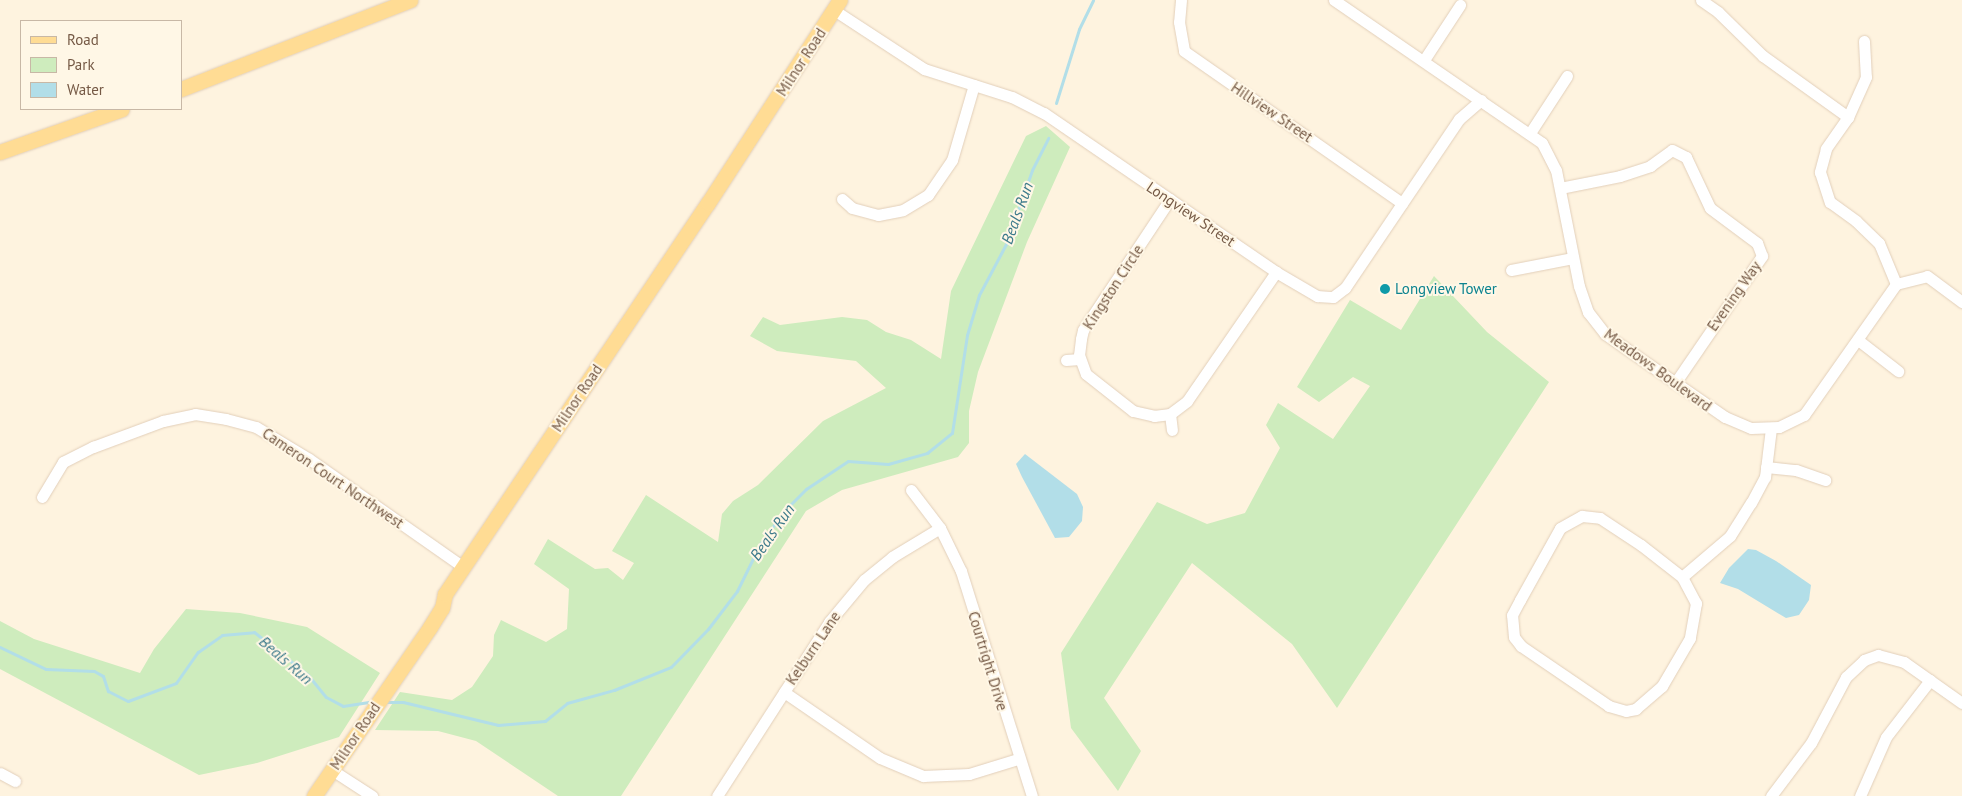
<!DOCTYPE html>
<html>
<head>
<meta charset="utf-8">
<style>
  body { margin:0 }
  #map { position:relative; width:1962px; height:796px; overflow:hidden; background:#fef3df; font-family:"PT Sans",sans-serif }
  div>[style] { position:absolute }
  .green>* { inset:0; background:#ceecbd }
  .water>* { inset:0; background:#b2dee8 }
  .stream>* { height:3px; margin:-1.5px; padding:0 1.5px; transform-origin:1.5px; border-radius:1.5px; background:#b2dee8 }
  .roads { filter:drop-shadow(0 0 1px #e2cfba) drop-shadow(0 0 1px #e2cfba) }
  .minor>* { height:11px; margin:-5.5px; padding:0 5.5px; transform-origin:5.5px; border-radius:5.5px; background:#fff }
  .major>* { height:15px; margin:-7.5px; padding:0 7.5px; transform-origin:7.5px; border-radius:7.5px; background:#ffdc94 }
  .dots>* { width:14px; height:14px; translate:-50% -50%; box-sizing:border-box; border:2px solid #fff7e6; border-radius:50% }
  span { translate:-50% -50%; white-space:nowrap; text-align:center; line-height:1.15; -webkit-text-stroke:4px #fff7e6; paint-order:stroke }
  .street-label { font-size:15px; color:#755945 }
  .culture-label { font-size:15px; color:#0d838f }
  .left { translate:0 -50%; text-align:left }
  .water-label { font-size:16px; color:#3d7a8b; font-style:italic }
  .legend { position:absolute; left:20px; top:20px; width:162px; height:90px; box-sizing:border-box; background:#fff7e6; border:1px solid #c8b8a6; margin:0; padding:6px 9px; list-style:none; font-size:15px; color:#755945 }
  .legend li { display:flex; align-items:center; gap:10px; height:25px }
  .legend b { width:25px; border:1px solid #c8b8a6 }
</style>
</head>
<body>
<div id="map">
  <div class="green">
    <i style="clip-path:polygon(1046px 126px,1070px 147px,1027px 242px,978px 372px,969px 411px,969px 443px,958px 457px,842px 490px,806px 511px,621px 796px,558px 796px,476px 741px,438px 731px,375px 730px,400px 692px,452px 700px,472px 687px,493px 656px,494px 635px,501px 620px,546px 642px,567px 629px,569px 589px,534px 564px,548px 539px,595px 569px,608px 568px,623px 580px,634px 563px,612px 551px,646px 495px,718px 542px,722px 514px,733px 501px,758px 485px,823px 421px,886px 388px,856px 361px,777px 351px,750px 336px,763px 317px,780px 325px,842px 317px,867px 320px,886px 332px,911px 340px,941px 359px,951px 291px,1026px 136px)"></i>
    <i style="clip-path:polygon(1434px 276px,1487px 332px,1549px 382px,1337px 708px,1292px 644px,1192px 563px,1104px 698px,1141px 751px,1118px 791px,1071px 728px,1061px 653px,1157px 502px,1207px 524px,1245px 513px,1280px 448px,1266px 425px,1278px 403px,1333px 439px,1370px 386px,1353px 377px,1319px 402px,1297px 387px,1350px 300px,1401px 330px)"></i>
    <i style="clip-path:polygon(186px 609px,240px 613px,307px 627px,380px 673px,339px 737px,257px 763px,199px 775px,0 669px,0 621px,34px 639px,140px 673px,154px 649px)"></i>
  </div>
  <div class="water">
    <i style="clip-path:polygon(1025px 454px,1077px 494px,1083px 507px,1082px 521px,1069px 537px,1055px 538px,1022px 477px,1016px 464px)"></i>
    <i style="clip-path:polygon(1748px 549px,1756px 550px,1776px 561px,1811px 585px,1809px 600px,1799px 615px,1786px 618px,1738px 589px,1720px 583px,1729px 568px)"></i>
  </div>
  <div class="stream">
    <i style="left:1056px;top:103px;width:77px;rotate:-72.7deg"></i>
    <i style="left:1079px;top:29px;width:32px;rotate:-64deg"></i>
    <i style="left:0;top:647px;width:51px;rotate:25.6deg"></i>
    <i style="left:46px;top:669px;width:48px;rotate:2.4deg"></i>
    <i style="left:94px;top:671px;width:10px;rotate:29deg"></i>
    <i style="left:103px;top:676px;width:16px;rotate:72deg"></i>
    <i style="left:108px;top:691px;width:22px;rotate:27deg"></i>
    <i style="left:128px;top:701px;width:51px;rotate:-20.6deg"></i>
    <i style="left:176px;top:683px;width:38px;rotate:-55deg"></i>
    <i style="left:198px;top:652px;width:29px;rotate:-35deg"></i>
    <i style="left:222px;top:635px;width:32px;rotate:-5deg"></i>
    <i style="left:254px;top:632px;width:69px;rotate:38.5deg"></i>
    <i style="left:308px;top:675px;width:28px;rotate:51deg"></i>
    <i style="left:326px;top:697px;width:19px;rotate:28deg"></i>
    <i style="left:343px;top:706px;width:26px;rotate:-9deg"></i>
    <i style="left:386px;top:702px;width:17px"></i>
    <i style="left:403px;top:702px;width:98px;rotate:13.6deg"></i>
    <i style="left:498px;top:725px;width:47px;rotate:-4.9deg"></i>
    <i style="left:545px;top:721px;width:28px;rotate:-39deg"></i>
    <i style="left:567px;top:703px;width:49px;rotate:-15.5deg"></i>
    <i style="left:614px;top:690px;width:61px;rotate:-22deg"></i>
    <i style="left:671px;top:667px;width:53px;rotate:-45.8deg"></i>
    <i style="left:708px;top:629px;width:48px;rotate:-52.7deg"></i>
    <i style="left:737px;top:591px;width:52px;rotate:-63.9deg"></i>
    <i style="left:760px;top:544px;width:42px;rotate:-53.7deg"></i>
    <i style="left:785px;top:510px;width:30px;rotate:-45deg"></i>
    <i style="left:806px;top:489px;width:50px;rotate:-33.7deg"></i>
    <i style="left:848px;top:461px;width:40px;rotate:4.3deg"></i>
    <i style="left:888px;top:464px;width:41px;rotate:-15.8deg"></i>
    <i style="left:927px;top:453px;width:32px;rotate:-39deg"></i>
    <i style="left:952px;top:433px;width:99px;rotate:-81.3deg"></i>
    <i style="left:967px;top:335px;width:42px;rotate:-73.3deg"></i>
    <i style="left:979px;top:295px;width:58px;rotate:-62.1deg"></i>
    <i style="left:1006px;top:244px;width:78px;rotate:-70.6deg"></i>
    <i style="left:1032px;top:170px;width:36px;rotate:-63deg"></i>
  </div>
  <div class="roads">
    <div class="minor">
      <i style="left:1181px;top:0;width:22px;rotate:95deg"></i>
      <i style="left:1179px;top:22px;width:29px;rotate:80deg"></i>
      <i style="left:1184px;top:51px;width:266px;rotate:34.9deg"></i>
      <i style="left:1334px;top:0;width:252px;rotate:34.5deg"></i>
      <i style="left:1542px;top:143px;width:30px;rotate:63deg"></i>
      <i style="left:1556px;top:170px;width:118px;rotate:78.8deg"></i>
      <i style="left:1579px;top:286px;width:28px;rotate:71deg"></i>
      <i style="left:1588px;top:312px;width:28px;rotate:52deg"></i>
      <i style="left:1605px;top:334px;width:146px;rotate:34.7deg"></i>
      <i style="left:1725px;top:417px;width:28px;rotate:23deg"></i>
      <i style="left:1751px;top:428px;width:28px;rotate:-2deg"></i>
      <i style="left:1779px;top:427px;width:28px;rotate:-26deg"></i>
      <i style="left:1804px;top:415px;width:160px;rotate:-54.9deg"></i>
      <i style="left:1896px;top:284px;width:32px;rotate:-14deg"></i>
      <i style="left:1927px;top:276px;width:44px;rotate:36.6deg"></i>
      <i style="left:1701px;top:0;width:21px;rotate:35deg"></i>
      <i style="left:1718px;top:12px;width:63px;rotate:44.4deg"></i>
      <i style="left:1763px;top:56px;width:105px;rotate:35.7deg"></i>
      <i style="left:834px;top:10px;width:108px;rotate:33.2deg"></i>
      <i style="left:924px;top:69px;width:92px;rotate:17.7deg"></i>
      <i style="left:1012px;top:97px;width:36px;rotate:27deg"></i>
      <i style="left:1044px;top:113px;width:281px;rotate:34.4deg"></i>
      <i style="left:1276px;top:272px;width:48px;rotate:30.3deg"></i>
      <i style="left:1317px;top:296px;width:16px;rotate:4deg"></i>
      <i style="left:1333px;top:297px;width:15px;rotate:-37deg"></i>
      <i style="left:1345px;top:288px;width:204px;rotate:-56deg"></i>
      <i style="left:1459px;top:119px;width:29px;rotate:-41deg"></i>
      <i style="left:1864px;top:41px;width:36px;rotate:87deg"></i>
      <i style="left:1866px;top:77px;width:44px;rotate:114.2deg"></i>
      <i style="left:1848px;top:117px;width:39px;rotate:125deg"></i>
      <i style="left:1826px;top:149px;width:24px;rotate:105deg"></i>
      <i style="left:1820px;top:172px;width:32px;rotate:72deg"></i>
      <i style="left:1830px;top:202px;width:32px;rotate:36deg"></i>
      <i style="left:1856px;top:221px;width:32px;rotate:44deg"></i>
      <i style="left:1879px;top:243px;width:44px;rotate:67.5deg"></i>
      <i style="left:1424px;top:60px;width:66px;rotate:-56.8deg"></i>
      <i style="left:1530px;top:133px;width:68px;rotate:-57deg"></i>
      <i style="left:1560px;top:188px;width:61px;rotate:-11.3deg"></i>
      <i style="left:1620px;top:176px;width:32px;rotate:-18deg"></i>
      <i style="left:1650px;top:166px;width:27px;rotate:-36deg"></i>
      <i style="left:1672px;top:150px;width:16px;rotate:27deg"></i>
      <i style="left:1686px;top:157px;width:56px;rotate:64.8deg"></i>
      <i style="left:1710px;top:208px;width:59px;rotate:36.7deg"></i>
      <i style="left:1757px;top:243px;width:14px;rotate:69deg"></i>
      <i style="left:1762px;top:256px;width:154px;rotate:124.4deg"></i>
      <i style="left:842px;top:199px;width:13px;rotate:42deg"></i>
      <i style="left:852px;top:208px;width:27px;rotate:15deg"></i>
      <i style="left:878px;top:215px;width:25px;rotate:-11deg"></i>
      <i style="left:903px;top:210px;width:29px;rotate:-31deg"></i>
      <i style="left:928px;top:195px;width:42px;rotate:-55.6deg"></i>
      <i style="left:952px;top:160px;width:78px;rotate:-73.7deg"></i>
      <i style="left:1170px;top:199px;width:157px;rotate:123.6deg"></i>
      <i style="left:1083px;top:330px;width:9px;rotate:103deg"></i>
      <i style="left:1081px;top:339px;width:16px;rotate:97deg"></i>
      <i style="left:1079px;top:355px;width:20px;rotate:70deg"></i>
      <i style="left:1086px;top:374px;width:60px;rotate:38.2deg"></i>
      <i style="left:1133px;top:411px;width:22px;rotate:13deg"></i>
      <i style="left:1154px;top:416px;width:16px;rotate:-7deg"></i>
      <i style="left:1170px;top:414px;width:21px;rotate:-37deg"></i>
      <i style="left:1187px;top:401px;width:157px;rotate:-55.4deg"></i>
      <i style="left:1511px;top:270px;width:63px;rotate:-11deg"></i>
      <i style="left:1858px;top:340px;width:51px;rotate:37.8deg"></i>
      <i style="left:1066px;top:360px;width:14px;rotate:-4deg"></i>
      <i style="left:1170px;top:414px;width:16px;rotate:83deg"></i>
      <i style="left:1766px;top:467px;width:30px;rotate:6deg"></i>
      <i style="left:1796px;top:470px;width:31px;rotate:19deg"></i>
      <i style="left:911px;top:490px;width:48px;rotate:52.7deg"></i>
      <i style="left:940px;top:528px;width:48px;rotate:64deg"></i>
      <i style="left:961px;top:571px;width:236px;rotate:72.5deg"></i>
      <i style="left:42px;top:497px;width:41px;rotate:-59deg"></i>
      <i style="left:63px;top:462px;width:34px;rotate:-27deg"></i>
      <i style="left:93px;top:447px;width:75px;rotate:-20.4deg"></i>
      <i style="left:163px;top:421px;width:33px;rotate:-12deg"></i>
      <i style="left:195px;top:414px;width:31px;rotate:9deg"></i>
      <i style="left:226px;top:419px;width:31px;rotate:15deg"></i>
      <i style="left:256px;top:427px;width:62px;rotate:31.1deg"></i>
      <i style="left:309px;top:459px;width:188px;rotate:35deg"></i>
      <i style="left:1582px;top:516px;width:18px;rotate:6deg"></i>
      <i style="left:1600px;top:518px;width:49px;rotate:33.4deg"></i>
      <i style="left:1641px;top:545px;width:52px;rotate:38deg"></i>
      <i style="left:1682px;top:577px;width:30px;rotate:62deg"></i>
      <i style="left:1696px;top:603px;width:36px;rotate:100deg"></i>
      <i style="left:1690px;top:638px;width:56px;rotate:120.3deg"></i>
      <i style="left:1662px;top:686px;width:35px;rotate:139deg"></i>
      <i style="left:1636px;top:709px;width:10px;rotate:169deg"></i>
      <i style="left:1626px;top:711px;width:18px;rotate:-164deg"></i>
      <i style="left:1609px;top:706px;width:107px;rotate:-145.7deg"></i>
      <i style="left:1521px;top:646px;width:11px;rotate:-128deg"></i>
      <i style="left:1514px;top:637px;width:22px;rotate:-95deg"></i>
      <i style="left:1512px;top:615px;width:17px;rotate:-62deg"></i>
      <i style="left:1520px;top:600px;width:82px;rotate:-60.9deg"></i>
      <i style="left:1560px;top:528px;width:25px;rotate:-29deg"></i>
      <i style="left:1682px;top:577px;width:63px;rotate:-40.5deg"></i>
      <i style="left:1730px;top:536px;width:39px;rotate:-58deg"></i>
      <i style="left:1751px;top:503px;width:30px;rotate:-62deg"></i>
      <i style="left:1765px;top:477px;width:49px;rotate:-83deg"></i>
      <i style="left:784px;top:692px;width:116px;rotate:34.5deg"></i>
      <i style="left:880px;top:758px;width:47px;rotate:22.7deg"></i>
      <i style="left:923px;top:776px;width:46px;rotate:-2.5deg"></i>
      <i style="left:969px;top:774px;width:51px;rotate:-17deg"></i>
      <i style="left:332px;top:770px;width:48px;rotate:33deg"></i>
      <i style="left:0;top:773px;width:17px;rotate:28deg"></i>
      <i style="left:717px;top:796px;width:207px;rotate:-57.2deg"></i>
      <i style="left:829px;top:622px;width:55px;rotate:-50.2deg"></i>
      <i style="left:864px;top:580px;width:36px;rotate:-39deg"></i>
      <i style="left:892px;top:557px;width:56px;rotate:-31.1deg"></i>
      <i style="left:1771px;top:796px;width:66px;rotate:-53deg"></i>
      <i style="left:1811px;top:743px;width:75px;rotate:-62.1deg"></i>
      <i style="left:1846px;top:677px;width:25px;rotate:-43deg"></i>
      <i style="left:1864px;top:660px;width:15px;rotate:-20deg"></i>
      <i style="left:1878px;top:655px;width:27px;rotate:15deg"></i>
      <i style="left:1904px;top:662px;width:71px;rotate:35.3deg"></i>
      <i style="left:1860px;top:796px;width:64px;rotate:-66.2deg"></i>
      <i style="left:1886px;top:737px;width:72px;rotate:-52.3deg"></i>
    </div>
    <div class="major">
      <i style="left:181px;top:89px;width:246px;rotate:-21.2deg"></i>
      <i style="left:0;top:152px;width:129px;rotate:-19.4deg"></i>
      <i style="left:314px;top:796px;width:205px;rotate:-55.5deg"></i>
      <i style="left:430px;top:627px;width:22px;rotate:-58deg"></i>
      <i style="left:442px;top:608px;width:14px;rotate:-78deg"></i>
      <i style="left:445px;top:594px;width:471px;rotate:-56.1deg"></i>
      <i style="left:708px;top:203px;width:242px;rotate:-57deg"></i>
    </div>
  </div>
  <div class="dots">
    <i style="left:1385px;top:289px;background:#0f9aa8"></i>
  </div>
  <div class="street-label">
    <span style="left:801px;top:62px;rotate:-57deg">Milnor Road</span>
    <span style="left:1272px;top:112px;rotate:34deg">Hillview Street</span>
    <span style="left:1191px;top:214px;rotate:34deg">Longview Street</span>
    <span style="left:1113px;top:287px;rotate:-57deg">Kingston Circle</span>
    <span style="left:1734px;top:296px;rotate:-55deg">Evening Way</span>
    <span style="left:1658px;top:370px;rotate:36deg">Meadows Boulevard</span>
    <span style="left:577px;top:398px;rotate:-56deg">Milnor Road</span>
    <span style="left:333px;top:478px;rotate:34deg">Cameron Court Northwest</span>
    <span style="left:813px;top:648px;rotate:-56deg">Kelburn Lane</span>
    <span style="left:988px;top:661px;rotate:73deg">Courtright Drive</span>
    <span style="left:355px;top:736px;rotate:-56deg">Milnor Road</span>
  </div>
  <div class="culture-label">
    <span class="left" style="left:1395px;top:289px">Longview Tower</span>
  </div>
  <div class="water-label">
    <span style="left:1017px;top:213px;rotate:-70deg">Beals Run</span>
    <span style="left:772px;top:532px;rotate:-55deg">Beals Run</span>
    <span style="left:286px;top:660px;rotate:41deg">Beals Run</span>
  </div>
  <ul class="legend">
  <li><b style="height:6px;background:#ffdc94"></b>Road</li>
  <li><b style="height:14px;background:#ceecbd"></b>Park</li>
  <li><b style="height:14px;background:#b2dee8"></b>Water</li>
  </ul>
</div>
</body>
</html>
